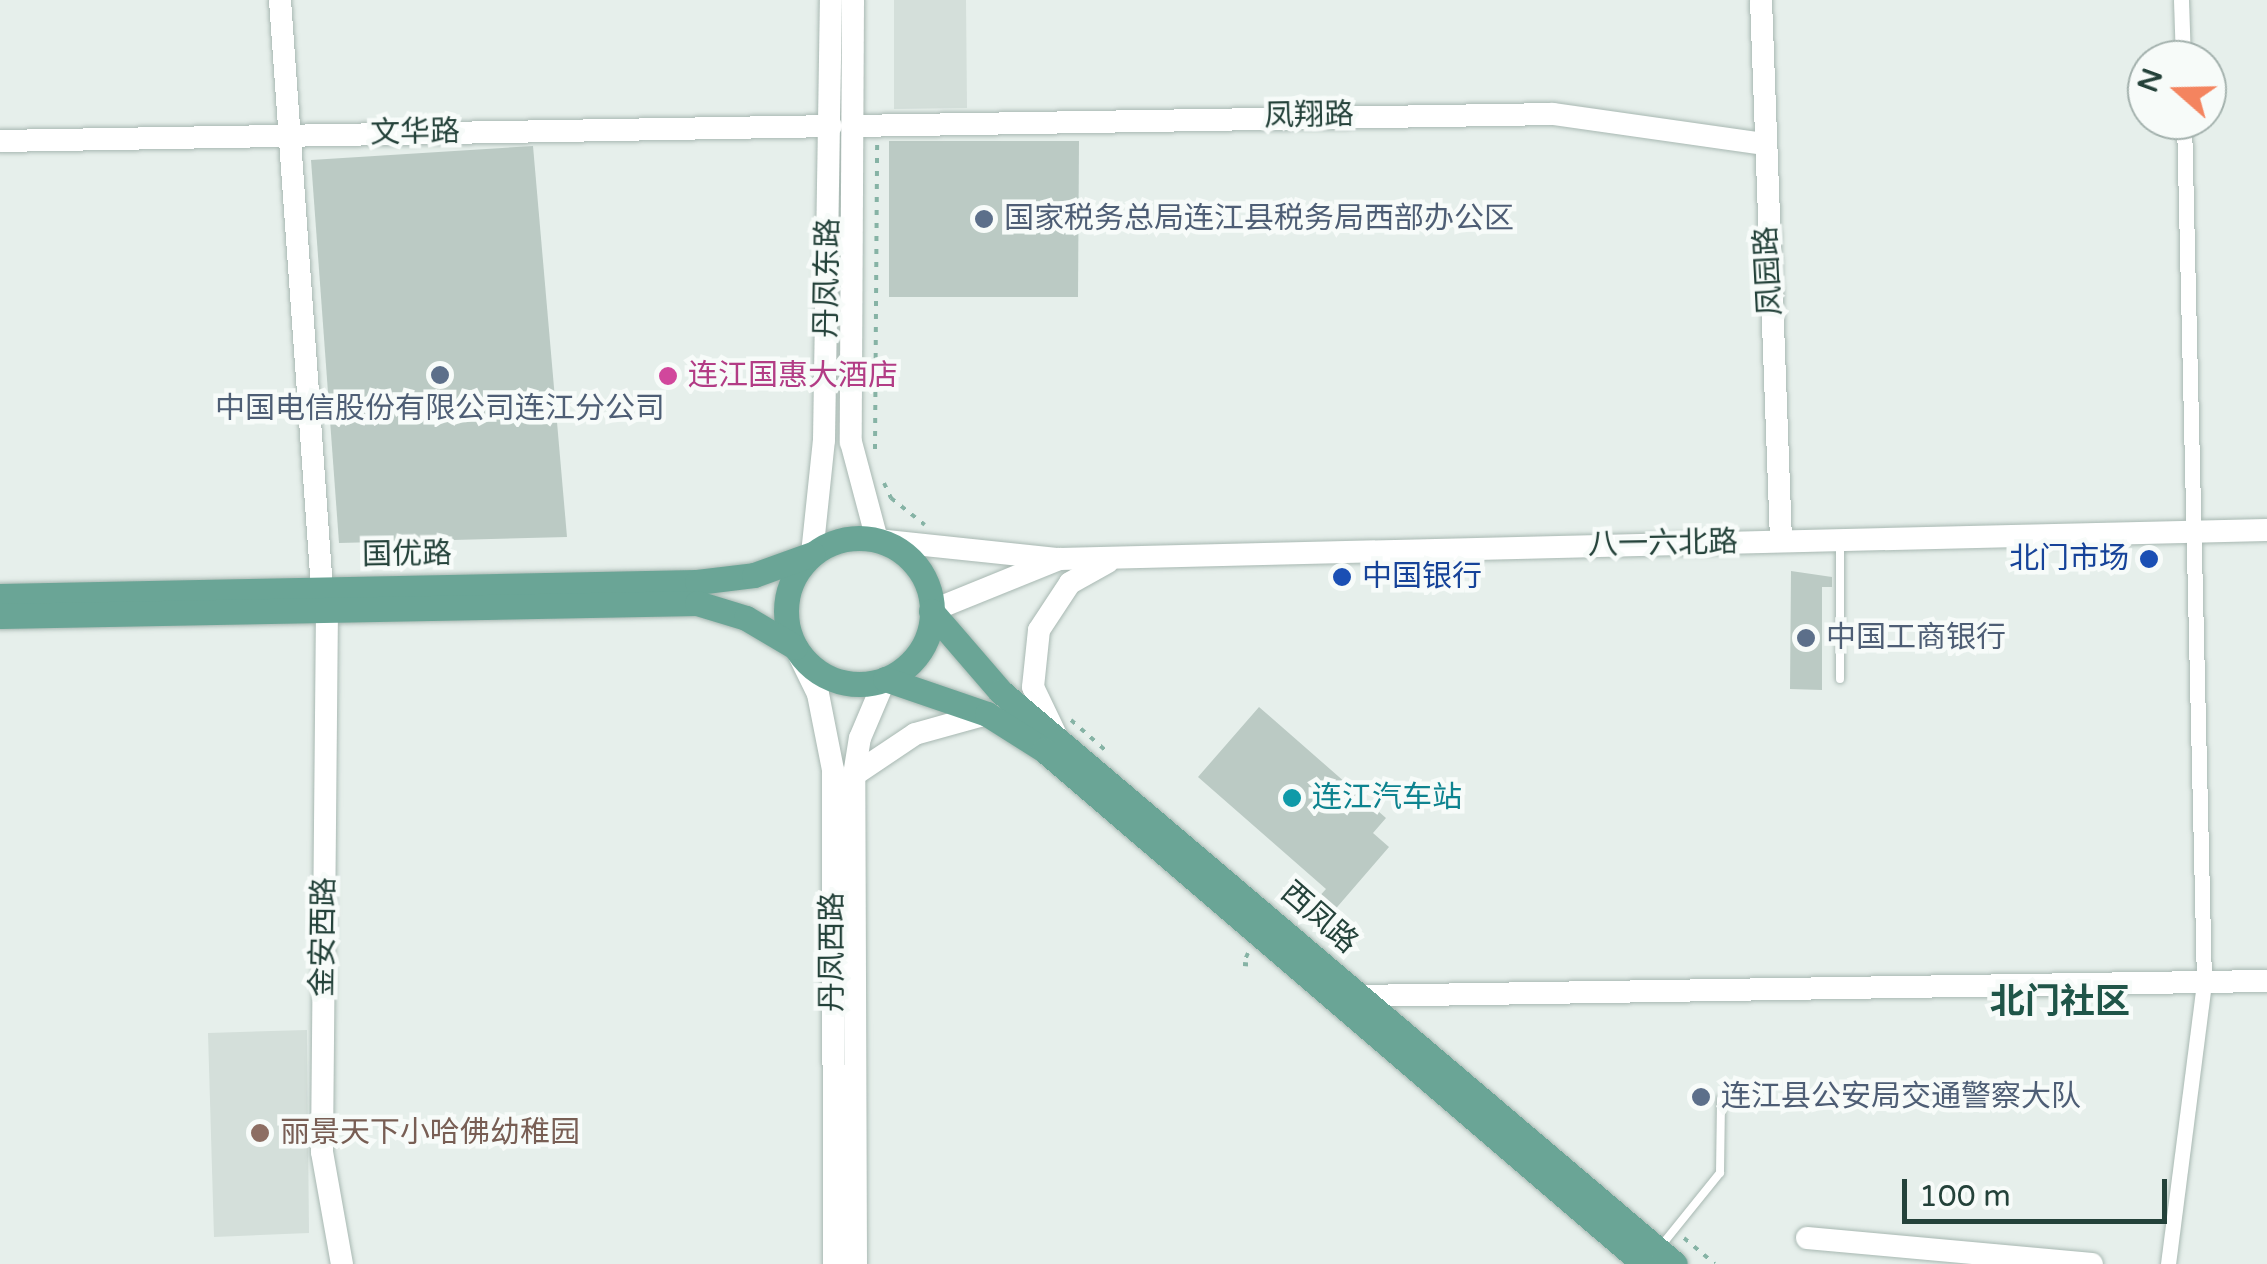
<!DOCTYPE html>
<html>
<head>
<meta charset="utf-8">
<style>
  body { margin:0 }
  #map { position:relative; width:2267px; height:1264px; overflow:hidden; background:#e6efeb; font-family:"Varela Round","Noto Sans SC",sans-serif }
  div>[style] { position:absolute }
  .built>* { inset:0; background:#d4dfda }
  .building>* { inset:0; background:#bbcac4 }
  .path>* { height:4px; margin-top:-2px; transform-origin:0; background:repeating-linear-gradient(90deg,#86b3a5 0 5px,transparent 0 13px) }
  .roads { filter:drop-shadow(0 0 2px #a8b8b2) drop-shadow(0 0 2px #a8b8b2) }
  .lane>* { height:8px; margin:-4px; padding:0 4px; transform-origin:4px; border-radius:4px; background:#fff }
  .street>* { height:15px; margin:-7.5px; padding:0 7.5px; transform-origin:7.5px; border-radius:7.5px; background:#fff }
  .secondary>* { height:22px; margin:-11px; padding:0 11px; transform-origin:11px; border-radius:11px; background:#fff }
  .primary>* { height:25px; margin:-12.5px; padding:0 12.5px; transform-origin:12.5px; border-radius:12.5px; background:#6aa596 }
  .primary>.ring { margin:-12.5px; padding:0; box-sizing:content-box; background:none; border:25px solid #6aa596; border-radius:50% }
  .dots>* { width:28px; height:28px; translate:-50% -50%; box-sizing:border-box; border:5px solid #f7fbf9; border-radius:50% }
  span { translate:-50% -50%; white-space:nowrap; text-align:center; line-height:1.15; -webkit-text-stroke:9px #f7fbf9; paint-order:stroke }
  .street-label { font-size:30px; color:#24423a }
  .service-label { font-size:30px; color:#4e5e75 }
  .left { translate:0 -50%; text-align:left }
  .hotel-label { font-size:30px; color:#b23c85 }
  .transit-label { font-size:30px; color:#164399 }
  .right { translate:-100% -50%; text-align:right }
  .culture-label { font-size:30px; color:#0d838f }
  .education-label { font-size:30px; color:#785e54 }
  .quarter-label { font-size:35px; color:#1f5548; font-weight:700 }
  .north { position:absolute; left:2127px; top:40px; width:100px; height:100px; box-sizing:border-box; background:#f7fbf9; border:2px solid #a3b1ad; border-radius:50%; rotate:290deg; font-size:28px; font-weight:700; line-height:40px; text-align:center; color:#24423a }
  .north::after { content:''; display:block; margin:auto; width:35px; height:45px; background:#f4845f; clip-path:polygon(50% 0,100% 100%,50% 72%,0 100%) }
  .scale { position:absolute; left:1902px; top:1179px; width:265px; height:45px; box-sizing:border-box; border:5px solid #24423a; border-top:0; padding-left:12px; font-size:30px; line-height:35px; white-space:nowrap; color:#24423a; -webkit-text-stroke:8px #f7fbf9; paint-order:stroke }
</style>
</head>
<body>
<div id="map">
  <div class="built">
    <i style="clip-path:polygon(894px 0,966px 0,967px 108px,894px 109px)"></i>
    <i style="clip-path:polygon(307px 1030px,309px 1233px,214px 1237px,208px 1033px)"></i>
  </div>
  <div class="building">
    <i style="clip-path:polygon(889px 141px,1079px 141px,1078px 297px,889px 297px)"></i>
    <i style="clip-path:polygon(533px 146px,567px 537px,339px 543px,311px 160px)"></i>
    <i style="clip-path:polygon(1791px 571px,1832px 577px,1832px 587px,1822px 587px,1822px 690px,1790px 689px)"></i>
    <i style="clip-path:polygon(1259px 707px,1386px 818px,1373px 833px,1389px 847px,1332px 913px,1316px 900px,1326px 889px,1198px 777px)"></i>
  </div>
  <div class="path">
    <i style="left:875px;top:449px;width:305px;rotate:-89.6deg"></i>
    <i style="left:884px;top:483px;width:17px;rotate:65deg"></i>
    <i style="left:891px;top:498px;width:43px;rotate:38.5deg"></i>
    <i style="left:1071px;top:720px;width:45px;rotate:41.4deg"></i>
    <i style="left:1300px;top:910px;width:12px"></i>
    <i style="left:1312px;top:910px;width:13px;rotate:113deg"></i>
    <i style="left:1248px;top:953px;width:12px;rotate:114deg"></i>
    <i style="left:1243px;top:964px;width:11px;rotate:5deg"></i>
    <i style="left:1684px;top:1238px;width:40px;rotate:40deg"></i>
  </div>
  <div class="roads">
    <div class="lane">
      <i style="left:1840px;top:545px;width:134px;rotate:90deg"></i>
      <i style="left:1661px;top:1246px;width:94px;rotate:-51.1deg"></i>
      <i style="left:1720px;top:1173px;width:74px;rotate:-89.2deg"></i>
    </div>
    <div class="street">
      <i style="left:2181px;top:0;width:60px;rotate:88.1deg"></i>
      <i style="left:2168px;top:1264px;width:284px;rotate:-82.7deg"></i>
      <i style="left:2204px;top:982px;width:862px;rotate:-91.33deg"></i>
    </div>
    <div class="secondary">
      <i style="left:280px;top:0;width:590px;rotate:85.92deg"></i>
      <i style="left:853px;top:0;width:442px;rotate:90.3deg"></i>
      <i style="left:851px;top:442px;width:101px;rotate:75.1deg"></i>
      <i style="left:877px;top:540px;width:183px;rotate:6deg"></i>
      <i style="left:1059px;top:559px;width:1208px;rotate:-1.38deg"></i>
      <i style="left:1761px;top:0;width:541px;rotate:87.88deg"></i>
      <i style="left:853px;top:126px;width:700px;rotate:-0.98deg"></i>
      <i style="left:1553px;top:114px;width:212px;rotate:8.1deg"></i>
      <i style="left:0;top:141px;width:831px;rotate:-1.03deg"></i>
      <i style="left:812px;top:554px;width:115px;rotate:-84deg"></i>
      <i style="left:824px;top:440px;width:440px;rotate:-89.1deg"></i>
      <i style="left:327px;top:608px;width:544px;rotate:90.53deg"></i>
      <i style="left:322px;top:1152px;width:114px;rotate:79.9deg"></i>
      <i style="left:931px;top:611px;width:138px;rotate:-22.1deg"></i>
      <i style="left:795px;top:647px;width:52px;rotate:63.9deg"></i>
      <i style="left:818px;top:694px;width:77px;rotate:78.8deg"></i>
      <i style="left:833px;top:770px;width:494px;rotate:89.9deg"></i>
      <i style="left:1056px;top:735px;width:53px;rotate:-115.6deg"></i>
      <i style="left:1033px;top:687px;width:57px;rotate:-84deg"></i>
      <i style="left:1039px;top:630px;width:56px;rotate:-56.6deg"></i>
      <i style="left:1070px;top:583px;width:43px;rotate:-28.9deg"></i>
      <i style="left:854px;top:775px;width:73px;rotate:-33.9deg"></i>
      <i style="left:915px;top:734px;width:75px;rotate:-15.5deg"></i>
      <i style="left:1359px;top:996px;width:908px;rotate:-0.95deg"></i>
      <i style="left:1807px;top:1238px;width:286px;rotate:5.2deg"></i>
      <i style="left:856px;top:1264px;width:489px;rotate:-90.2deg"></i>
      <i style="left:854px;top:775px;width:37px;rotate:-81deg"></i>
      <i style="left:860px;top:738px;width:64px;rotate:-67deg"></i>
    </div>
    <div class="primary">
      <i class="ring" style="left:786px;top:538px;width:121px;height:121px"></i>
      <i style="left:0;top:596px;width:697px;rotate:-1.15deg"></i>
      <i style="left:697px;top:582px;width:57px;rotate:-7deg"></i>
      <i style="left:754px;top:575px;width:62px;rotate:-19.9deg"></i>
      <i style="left:931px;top:611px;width:106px;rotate:49.2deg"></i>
      <i style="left:1000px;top:691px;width:885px;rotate:40.33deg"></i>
      <i style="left:0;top:616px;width:697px;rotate:-1.07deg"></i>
      <i style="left:697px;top:603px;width:51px;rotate:17deg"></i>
      <i style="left:746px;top:618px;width:57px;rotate:30.6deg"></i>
      <i style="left:885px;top:679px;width:108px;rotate:18.9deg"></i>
      <i style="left:987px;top:714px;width:67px;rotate:32.3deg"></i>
      <i style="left:1044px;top:750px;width:790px;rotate:40.59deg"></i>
    </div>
  </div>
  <div class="dots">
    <i style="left:984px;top:219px;background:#5c6f8a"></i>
    <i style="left:440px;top:375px;background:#5c6f8a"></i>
    <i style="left:668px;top:376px;background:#d1479c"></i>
    <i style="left:2149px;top:559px;background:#1a4fb4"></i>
    <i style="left:1342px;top:577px;background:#1a4fb4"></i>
    <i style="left:1806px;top:638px;background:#5c6f8a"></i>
    <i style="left:1292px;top:798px;background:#0f9aa8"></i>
    <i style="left:1701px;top:1097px;background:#5c6f8a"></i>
    <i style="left:260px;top:1133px;background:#8d6e63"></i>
  </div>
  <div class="street-label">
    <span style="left:1309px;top:116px;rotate:-1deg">凤翔路</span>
    <span style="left:415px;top:133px;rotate:-1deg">文华路</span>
    <span style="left:1769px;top:271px;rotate:-93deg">凤园路</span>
    <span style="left:828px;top:278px;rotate:-89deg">丹凤东路</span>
    <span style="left:1663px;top:544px;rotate:-1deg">八一六北路</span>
    <span style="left:407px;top:555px;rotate:-1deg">国优路</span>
    <span style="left:1319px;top:918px;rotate:41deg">西凤路</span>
    <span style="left:324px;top:937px;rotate:-89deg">金安西路</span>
    <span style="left:833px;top:952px;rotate:-90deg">丹凤西路</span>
  </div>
  <div class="service-label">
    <span class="left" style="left:1004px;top:219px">国家税务总局连江县税务局西部办公区</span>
    <span style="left:440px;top:409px">中国电信股份有限公司连江分公司</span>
    <span class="left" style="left:1826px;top:638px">中国工商银行</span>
    <span class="left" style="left:1721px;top:1097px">连江县公安局交通警察大队</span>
  </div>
  <div class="hotel-label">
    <span class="left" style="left:688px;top:376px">连江国惠大酒店</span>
  </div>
  <div class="transit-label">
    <span class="right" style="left:2129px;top:559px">北门市场</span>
    <span class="left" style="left:1362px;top:577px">中国银行</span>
  </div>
  <div class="culture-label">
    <span class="left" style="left:1312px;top:798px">连江汽车站</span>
  </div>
  <div class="education-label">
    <span class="left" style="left:280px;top:1133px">丽景天下小哈佛幼稚园</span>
  </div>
  <div class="quarter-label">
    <span style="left:2060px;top:1002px">北门社区</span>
  </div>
  <div class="north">N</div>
  <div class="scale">100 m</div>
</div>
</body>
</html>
